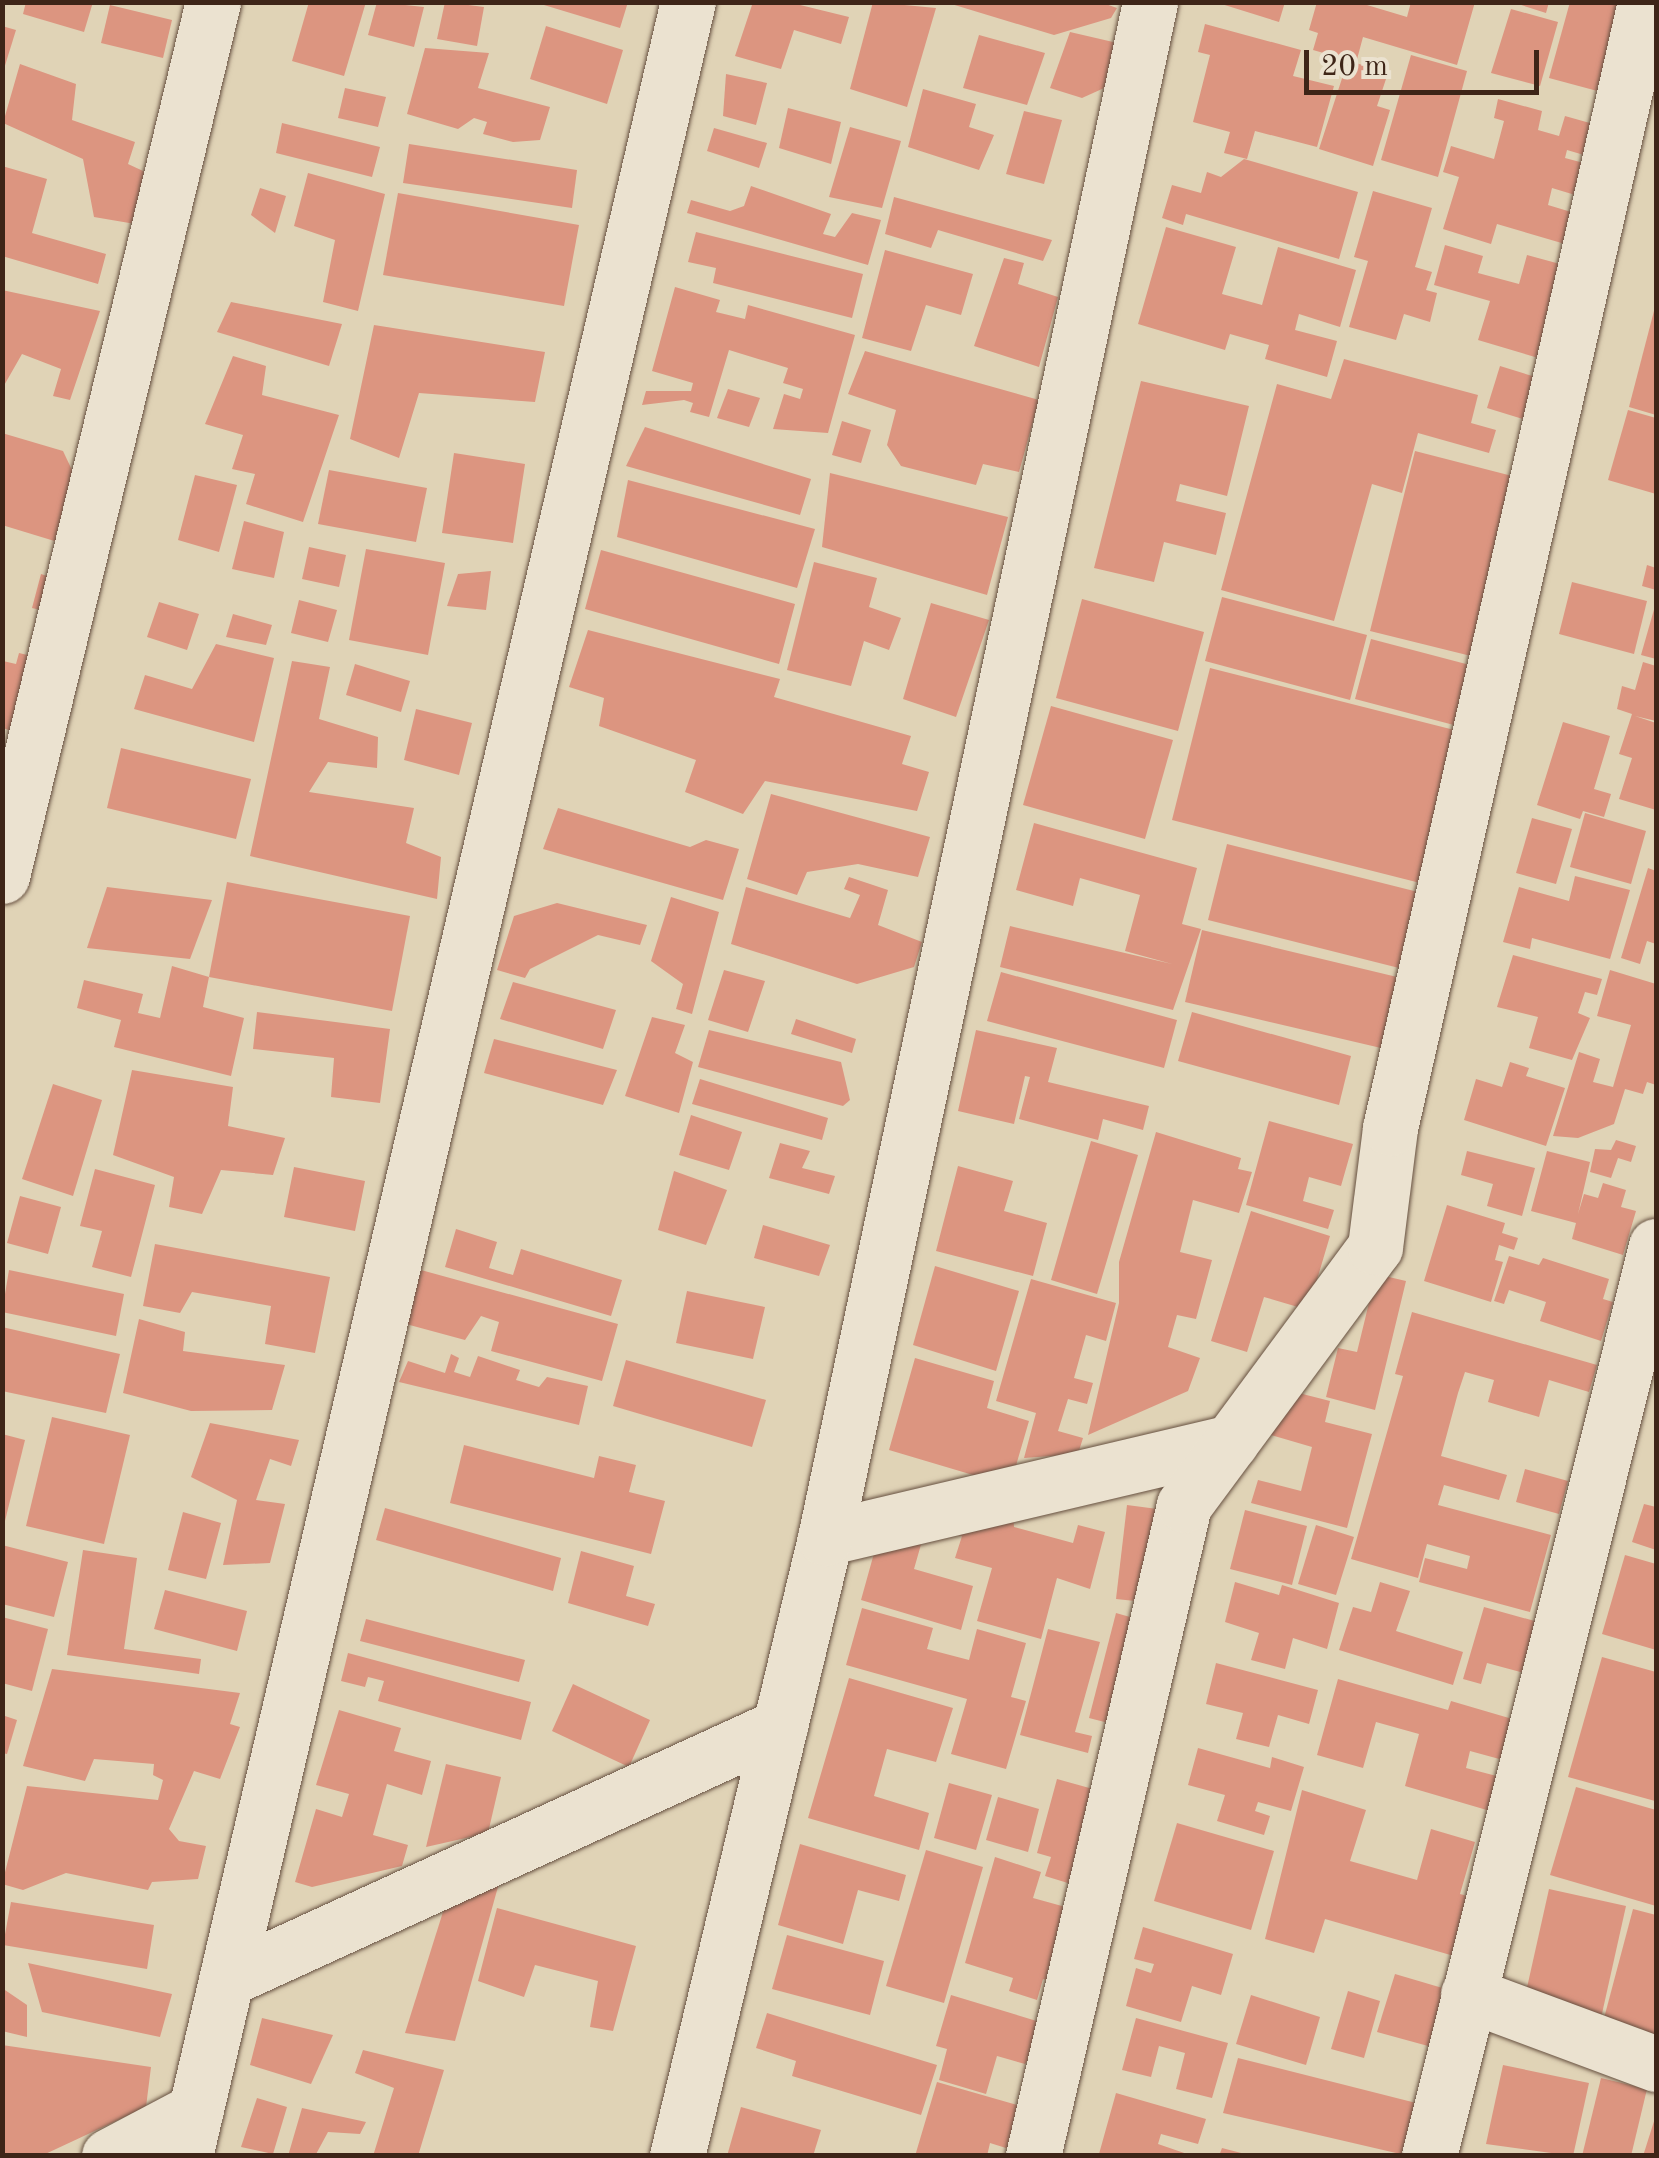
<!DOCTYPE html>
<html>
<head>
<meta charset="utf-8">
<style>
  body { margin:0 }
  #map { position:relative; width:1659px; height:2158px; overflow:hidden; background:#e0d3b6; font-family:"Old Standard TT",serif }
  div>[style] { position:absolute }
  .building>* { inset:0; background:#dc9580 }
  .roads { filter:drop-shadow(0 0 2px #665040) drop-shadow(0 0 2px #665040) }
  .street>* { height:55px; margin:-27.5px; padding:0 27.5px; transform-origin:27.5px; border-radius:27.5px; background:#ebe2d0 }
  span { translate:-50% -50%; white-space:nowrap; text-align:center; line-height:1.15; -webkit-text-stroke:9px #ebe2d0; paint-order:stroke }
  .frame { position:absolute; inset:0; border:5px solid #3e2518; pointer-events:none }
  .scale { position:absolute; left:1304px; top:50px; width:235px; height:45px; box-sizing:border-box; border:5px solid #3e2518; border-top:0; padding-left:12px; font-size:30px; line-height:35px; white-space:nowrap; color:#3e2518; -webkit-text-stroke:8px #ebe2d0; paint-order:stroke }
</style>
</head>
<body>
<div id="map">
  <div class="building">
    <i style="clip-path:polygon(26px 2px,93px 2px,84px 32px,23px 14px)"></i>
    <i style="clip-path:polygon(309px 2px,366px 2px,344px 76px,292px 61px)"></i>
    <i style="clip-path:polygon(377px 2px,424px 7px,414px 47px,368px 35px)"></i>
    <i style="clip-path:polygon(445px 2px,484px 7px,477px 46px,437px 39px)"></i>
    <i style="clip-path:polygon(534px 2px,628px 2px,620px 28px)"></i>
    <i style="clip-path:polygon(753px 2px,788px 2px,849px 17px,841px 44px,794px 30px,781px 69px,735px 56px)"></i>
    <i style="clip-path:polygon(873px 2px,936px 8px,907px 107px,850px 89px)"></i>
    <i style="clip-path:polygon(1100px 2px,1117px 8px,1111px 18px,1054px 35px,948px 3px)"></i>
    <i style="clip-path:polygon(1215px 2px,1285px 2px,1279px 22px)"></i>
    <i style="clip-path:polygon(1317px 2px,1357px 2px,1407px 17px,1411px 2px,1475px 2px,1457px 65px,1363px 37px,1356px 63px,1388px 73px,1377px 106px,1390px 110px,1373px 166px,1319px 149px,1348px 60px,1313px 50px,1318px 33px,1309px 30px)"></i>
    <i style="clip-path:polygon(1512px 2px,1549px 2px,1546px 13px)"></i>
    <i style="clip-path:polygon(1570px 2px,1641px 2px,1616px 96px,1549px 78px)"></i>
    <i style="clip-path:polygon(110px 5px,172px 20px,163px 58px,101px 43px)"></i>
    <i style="clip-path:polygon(1511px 9px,1558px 22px,1540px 86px,1491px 73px)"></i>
    <i style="clip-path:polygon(1205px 24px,1301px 50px,1293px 76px,1334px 86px,1317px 147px,1255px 131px,1247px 159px,1224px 153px,1230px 132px,1193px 122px,1210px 55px,1198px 52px)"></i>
    <i style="clip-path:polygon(2px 26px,16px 30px,3px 72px,2px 72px)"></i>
    <i style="clip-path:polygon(546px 26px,623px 50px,607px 104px,530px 79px)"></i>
    <i style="clip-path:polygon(1070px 32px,1126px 45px,1113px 84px,1082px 98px,1050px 88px)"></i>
    <i style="clip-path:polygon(979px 35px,1045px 53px,1027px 105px,963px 88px)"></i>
    <i style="clip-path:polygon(425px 48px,489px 53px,478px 88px,550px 107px,540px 140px,513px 142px,483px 134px,487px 122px,474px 118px,458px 129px,407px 114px)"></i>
    <i style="clip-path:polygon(1411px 55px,1467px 71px,1438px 177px,1381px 160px)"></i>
    <i style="clip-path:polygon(20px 64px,76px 84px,72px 120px,135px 142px,128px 164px,156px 177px,141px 225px,94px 217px,83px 159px,3px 123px)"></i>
    <i style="clip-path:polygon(726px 74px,767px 83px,756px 125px,723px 116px)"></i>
    <i style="clip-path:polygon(345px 88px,386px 97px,378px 127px,338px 118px)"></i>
    <i style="clip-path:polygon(923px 89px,976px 104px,969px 127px,994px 135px,979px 170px,908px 147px)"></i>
    <i style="clip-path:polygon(1498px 99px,1542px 111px,1538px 130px,1559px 136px,1565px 116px,1604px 127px,1594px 158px,1567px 150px,1565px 158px,1595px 166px,1585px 198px,1552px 188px,1548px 205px,1591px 218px,1582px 249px,1497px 224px,1491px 244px,1443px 229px,1459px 177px,1443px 172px,1451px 146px,1494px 159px,1504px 121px,1494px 118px)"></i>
    <i style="clip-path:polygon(788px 108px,841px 122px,831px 164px,779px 148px)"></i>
    <i style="clip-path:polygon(1024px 111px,1062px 120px,1044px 184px,1006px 174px)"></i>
    <i style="clip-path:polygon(282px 123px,380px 147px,372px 177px,276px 153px)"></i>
    <i style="clip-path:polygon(850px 127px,901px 141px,882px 208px,829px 197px)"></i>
    <i style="clip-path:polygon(714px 128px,767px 143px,759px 168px,707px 151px)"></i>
    <i style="clip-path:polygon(409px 144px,577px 170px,572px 208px,403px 183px)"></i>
    <i style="clip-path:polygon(1244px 159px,1358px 192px,1339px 259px,1186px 214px,1183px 225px,1162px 218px,1172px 185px,1201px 193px,1207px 172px,1221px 177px)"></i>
    <i style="clip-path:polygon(2px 166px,47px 179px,32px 233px,106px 254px,98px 284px,2px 256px)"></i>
    <i style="clip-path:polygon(308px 173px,385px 194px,358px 311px,323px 302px,335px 240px,294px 226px)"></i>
    <i style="clip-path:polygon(751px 186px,831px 214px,823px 234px,835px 237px,852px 213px,881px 220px,868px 265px,687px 213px,691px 200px,730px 211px,744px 206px)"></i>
    <i style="clip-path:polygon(260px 188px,286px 196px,275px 233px,251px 215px)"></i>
    <i style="clip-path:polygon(1373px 191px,1432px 208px,1415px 267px,1432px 272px,1426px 290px,1437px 293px,1430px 322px,1404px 314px,1396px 340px,1349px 327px,1368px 261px,1354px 257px)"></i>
    <i style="clip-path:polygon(398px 193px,579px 225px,564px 306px,383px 275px)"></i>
    <i style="clip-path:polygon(894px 197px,1052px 240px,1043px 261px,938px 230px,931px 248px,885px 234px)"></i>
    <i style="clip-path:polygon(1166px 227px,1236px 247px,1222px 294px,1262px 305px,1278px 247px,1356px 270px,1340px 327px,1299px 314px,1295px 330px,1337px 341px,1327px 377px,1265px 359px,1269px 345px,1230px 334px,1225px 350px,1138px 324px)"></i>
    <i style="clip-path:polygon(696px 232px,863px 274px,852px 318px,713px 283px,716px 268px,688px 262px)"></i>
    <i style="clip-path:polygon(1445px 245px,1483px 256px,1478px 273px,1519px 284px,1527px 255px,1571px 267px,1545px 360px,1478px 340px,1490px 301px,1434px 285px)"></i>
    <i style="clip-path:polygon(885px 250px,973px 274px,961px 315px,926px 305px,911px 351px,862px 338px)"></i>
    <i style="clip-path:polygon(1004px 258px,1024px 263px,1018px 284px,1058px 297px,1039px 367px,974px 346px)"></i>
    <i style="clip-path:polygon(675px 287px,720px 300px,716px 312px,745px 319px,748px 305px,855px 335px,828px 433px,773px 429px,784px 394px,800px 399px,803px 389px,783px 383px,788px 368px,729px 350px,709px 417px,690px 412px,693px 403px,684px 400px,642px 405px,646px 391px,691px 391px,693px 383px,652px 371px)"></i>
    <i style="clip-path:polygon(2px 290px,100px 311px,70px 400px,53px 396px,61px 369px,22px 354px,2px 389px)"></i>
    <i style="clip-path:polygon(231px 302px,342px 324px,329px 366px,217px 332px)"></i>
    <i style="clip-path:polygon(1655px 307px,1656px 308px,1656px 415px,1629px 407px)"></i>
    <i style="clip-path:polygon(374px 325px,545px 352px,535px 402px,419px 393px,399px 458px,350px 439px)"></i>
    <i style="clip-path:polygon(865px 351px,1039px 400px,1019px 472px,983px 464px,976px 485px,901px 466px,887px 445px,896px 410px,848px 394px)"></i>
    <i style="clip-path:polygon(233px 356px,266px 366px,262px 395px,339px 415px,303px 522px,246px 504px,255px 474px,232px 469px,243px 435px,205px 424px)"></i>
    <i style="clip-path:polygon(1344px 359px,1478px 395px,1471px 423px,1496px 430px,1489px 453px,1418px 433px,1402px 493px,1372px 484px,1334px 621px,1221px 590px,1277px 384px,1331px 399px)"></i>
    <i style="clip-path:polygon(1500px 366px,1542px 379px,1529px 421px,1487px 408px)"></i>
    <i style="clip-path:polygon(1141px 381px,1249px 406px,1227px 496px,1180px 484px,1176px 501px,1226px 513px,1216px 555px,1164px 542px,1154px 582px,1094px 568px)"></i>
    <i style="clip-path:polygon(728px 389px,760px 398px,749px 427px,717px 418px)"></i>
    <i style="clip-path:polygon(1628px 410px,1656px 418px,1656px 494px,1608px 480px)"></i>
    <i style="clip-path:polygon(842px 421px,871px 430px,861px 463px,832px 455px)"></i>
    <i style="clip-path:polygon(645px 427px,811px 479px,800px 515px,626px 466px)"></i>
    <i style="clip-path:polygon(2px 433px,63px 451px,80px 487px,61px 543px,2px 525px)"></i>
    <i style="clip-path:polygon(1415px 451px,1520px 478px,1475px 657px,1370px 631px)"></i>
    <i style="clip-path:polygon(454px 453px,525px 464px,513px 543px,442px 533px)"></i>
    <i style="clip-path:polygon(329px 470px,427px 488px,416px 542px,318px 524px)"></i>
    <i style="clip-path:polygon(830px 473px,1008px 517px,987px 595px,822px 547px)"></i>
    <i style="clip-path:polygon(195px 475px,237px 485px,219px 552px,178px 540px)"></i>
    <i style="clip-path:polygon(628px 480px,815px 529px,797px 588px,617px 537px)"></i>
    <i style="clip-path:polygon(244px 521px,284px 532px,274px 578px,232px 569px)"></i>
    <i style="clip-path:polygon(309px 547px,346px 555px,339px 587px,302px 579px)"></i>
    <i style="clip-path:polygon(366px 549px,445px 563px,428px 655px,349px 640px)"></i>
    <i style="clip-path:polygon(601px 550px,795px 604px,779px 664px,585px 609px)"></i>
    <i style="clip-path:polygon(814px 562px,877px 578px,869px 607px,901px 618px,889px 650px,864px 641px,851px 686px,787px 670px)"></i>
    <i style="clip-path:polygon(1647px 565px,1656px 568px,1656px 590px,1642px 586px)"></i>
    <i style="clip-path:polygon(491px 571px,486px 610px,447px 606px,458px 574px)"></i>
    <i style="clip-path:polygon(41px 574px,62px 581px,53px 613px,32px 608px)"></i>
    <i style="clip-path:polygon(1572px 582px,1647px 601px,1634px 654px,1559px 634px)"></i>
    <i style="clip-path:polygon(1222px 597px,1367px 635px,1350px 700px,1205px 661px)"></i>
    <i style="clip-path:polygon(1082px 599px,1204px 632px,1178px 731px,1056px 698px)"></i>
    <i style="clip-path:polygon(299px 600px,337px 610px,328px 642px,291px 633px)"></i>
    <i style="clip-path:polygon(159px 602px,199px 614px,187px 650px,147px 637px)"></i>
    <i style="clip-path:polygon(931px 603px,989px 620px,956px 717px,903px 699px)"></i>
    <i style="clip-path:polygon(1655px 606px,1656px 606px,1656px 659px,1641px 655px)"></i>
    <i style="clip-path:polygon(233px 614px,272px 625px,266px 645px,226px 637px)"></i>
    <i style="clip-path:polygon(588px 630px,780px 679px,774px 697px,911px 736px,902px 764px,929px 772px,917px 811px,765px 781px,743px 814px,685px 792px,696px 760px,599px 726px,604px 698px,569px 687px)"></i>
    <i style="clip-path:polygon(1371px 639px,1485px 669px,1469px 729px,1355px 699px)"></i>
    <i style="clip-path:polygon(216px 644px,274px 658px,254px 742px,134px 709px,145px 675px,192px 689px)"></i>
    <i style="clip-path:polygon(19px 653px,40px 658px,17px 733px,3px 728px,3px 661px,16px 664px)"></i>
    <i style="clip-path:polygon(292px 661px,330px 667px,319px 719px,378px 737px,377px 768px,328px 762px,309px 792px,414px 808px,406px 843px,441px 857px,437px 899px,250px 856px)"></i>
    <i style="clip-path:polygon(1643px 662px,1656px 666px,1656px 721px,1635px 716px,1656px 723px,1656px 810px,1619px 799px,1632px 758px,1619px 754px,1632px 714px,1617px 709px,1622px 686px,1635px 690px)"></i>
    <i style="clip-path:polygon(355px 664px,410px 681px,401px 712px,346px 695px)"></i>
    <i style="clip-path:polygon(1210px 668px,1470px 734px,1432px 886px,1172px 820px)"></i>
    <i style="clip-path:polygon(1051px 706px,1173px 740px,1145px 839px,1023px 805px)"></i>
    <i style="clip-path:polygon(416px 709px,472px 723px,459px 775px,404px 760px)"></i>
    <i style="clip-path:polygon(1563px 722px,1610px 736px,1594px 789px,1611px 794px,1604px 817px,1583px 811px,1580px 819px,1537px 805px)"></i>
    <i style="clip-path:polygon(121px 748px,251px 779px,236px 839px,107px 808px)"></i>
    <i style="clip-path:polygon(771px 794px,930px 837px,918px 877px,858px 864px,807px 872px,797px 895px,747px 879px)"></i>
    <i style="clip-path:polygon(558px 808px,690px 847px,706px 840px,739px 849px,723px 900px,543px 849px)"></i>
    <i style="clip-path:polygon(1585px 813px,1646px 831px,1631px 884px,1570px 867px)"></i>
    <i style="clip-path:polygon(1532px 818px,1572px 829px,1556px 884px,1516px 873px)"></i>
    <i style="clip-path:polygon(1034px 823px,1197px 868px,1182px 924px,1201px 929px,1173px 1010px,1000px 967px,1010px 926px,1172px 964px,1125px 951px,1140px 895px,1080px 878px,1073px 906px,1016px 890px)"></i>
    <i style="clip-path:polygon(1227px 844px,1422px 893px,1403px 969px,1208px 920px)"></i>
    <i style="clip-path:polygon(1648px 868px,1656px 871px,1656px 944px,1647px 941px,1640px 964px,1621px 958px)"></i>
    <i style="clip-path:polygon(1575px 876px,1630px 890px,1610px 959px,1532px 938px,1530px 949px,1503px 942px,1519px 887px,1569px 901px)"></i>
    <i style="clip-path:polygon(849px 877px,888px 890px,878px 925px,922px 942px,914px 967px,857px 984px,731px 944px,746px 887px,850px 918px,860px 895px,844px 889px)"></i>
    <i style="clip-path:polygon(227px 882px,410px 916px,392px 1011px,209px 977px)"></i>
    <i style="clip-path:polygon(107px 887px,212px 900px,190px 959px,87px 948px)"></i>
    <i style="clip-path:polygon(671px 897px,719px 912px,692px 1014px,676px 1009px,683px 984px,651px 961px)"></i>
    <i style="clip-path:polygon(557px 903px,647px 925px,640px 945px,598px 935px,530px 969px,525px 978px,497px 970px,514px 916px)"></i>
    <i style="clip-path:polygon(1202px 930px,1397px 977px,1381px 1048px,1185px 1002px)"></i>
    <i style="clip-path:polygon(1513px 955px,1602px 979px,1597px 995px,1585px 992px,1578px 1013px,1590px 1018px,1572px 1060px,1529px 1048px,1538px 1017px,1497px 1007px)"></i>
    <i style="clip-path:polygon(172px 966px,209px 977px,203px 1007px,244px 1018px,231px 1076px,114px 1047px,121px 1020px,77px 1008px,84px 980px,143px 994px,138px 1013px,160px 1018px)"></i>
    <i style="clip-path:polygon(724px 970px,765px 981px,748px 1032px,708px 1020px)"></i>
    <i style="clip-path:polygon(1610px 970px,1656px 984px,1656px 1085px,1647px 1082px,1643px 1094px,1625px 1089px,1614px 1124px,1578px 1138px,1553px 1136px,1579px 1052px,1600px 1059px,1593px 1082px,1613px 1087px,1631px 1025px,1597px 1016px)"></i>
    <i style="clip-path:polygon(1001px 972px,1177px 1020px,1164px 1068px,987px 1021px)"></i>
    <i style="clip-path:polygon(513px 982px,616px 1010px,603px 1049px,500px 1019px)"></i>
    <i style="clip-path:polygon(257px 1012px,390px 1029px,380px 1103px,331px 1097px,334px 1058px,253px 1049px)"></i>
    <i style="clip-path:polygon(1192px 1012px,1351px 1056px,1339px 1105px,1178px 1061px)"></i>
    <i style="clip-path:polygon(652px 1017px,685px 1025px,675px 1053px,693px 1062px,679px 1113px,625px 1096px)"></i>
    <i style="clip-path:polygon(796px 1019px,856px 1039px,852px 1053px,791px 1034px)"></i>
    <i style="clip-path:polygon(709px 1030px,841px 1062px,850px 1100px,843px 1106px,698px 1067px)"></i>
    <i style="clip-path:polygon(976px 1030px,1057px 1048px,1048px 1082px,1149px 1106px,1143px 1130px,1103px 1119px,1098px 1140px,1019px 1119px,1030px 1077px,1025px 1076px,1014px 1124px,958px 1111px)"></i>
    <i style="clip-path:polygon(494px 1039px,617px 1070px,603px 1105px,484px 1073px)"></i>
    <i style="clip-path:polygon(1510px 1062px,1529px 1068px,1526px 1076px,1565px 1088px,1546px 1146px,1464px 1120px,1476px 1079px,1502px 1087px)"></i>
    <i style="clip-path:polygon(132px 1070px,233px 1087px,228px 1126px,285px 1138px,273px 1175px,221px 1170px,202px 1214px,169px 1207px,174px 1177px,113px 1155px)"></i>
    <i style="clip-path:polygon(700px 1079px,828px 1118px,822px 1140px,692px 1104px)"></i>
    <i style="clip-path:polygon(53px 1084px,102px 1100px,73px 1196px,22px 1179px)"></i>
    <i style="clip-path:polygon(691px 1115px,742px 1132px,729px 1170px,679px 1155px)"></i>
    <i style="clip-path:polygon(1269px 1121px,1353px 1144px,1341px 1186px,1309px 1177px,1303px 1201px,1334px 1210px,1328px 1229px,1246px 1205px)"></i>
    <i style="clip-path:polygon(1156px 1132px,1241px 1158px,1238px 1169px,1252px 1172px,1239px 1213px,1193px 1200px,1180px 1252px,1212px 1260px,1196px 1319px,1177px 1315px,1168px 1347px,1200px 1358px,1188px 1391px,1088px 1435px,1119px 1303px,1119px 1262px)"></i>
    <i style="clip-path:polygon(1616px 1140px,1636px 1146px,1631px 1162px,1618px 1158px,1611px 1178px,1590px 1172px,1595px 1149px,1611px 1150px)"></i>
    <i style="clip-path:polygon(1091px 1141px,1138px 1155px,1097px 1294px,1051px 1280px)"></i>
    <i style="clip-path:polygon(780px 1143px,810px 1151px,802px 1168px,835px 1176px,829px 1194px,769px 1178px)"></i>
    <i style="clip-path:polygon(1467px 1151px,1535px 1168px,1522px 1216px,1487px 1206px,1493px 1184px,1461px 1175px)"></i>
    <i style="clip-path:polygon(1547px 1151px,1590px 1162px,1578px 1214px,1584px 1194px,1598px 1198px,1603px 1183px,1626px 1190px,1621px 1207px,1636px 1211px,1623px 1255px,1572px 1239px,1576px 1223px,1531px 1211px)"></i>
    <i style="clip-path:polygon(958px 1166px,1013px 1181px,1004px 1211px,1047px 1223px,1033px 1276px,936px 1251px)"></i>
    <i style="clip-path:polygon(294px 1167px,365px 1181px,355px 1231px,284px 1217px)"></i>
    <i style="clip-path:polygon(95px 1169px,155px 1185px,131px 1277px,92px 1267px,102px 1231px,80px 1226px)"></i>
    <i style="clip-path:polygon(674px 1171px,727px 1190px,706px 1245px,658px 1230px)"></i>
    <i style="clip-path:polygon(20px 1196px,61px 1207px,48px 1254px,7px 1243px)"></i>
    <i style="clip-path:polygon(1447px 1205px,1505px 1223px,1502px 1233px,1518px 1238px,1514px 1250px,1499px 1245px,1495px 1260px,1503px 1262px,1491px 1302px,1424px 1281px)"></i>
    <i style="clip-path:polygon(1251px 1211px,1330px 1236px,1308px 1310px,1264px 1297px,1247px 1352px,1211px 1341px)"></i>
    <i style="clip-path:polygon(763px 1225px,830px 1245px,819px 1276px,754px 1258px)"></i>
    <i style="clip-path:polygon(456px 1229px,497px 1242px,489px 1268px,513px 1275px,521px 1249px,622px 1280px,611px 1316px,445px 1267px)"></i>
    <i style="clip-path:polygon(155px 1244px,330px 1277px,315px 1353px,265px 1344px,271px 1306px,192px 1292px,180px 1313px,143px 1306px)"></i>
    <i style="clip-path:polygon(1509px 1256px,1539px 1265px,1543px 1258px,1609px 1279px,1603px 1299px,1613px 1302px,1601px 1341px,1540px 1321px,1546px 1302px,1509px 1290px,1504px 1304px,1494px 1301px)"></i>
    <i style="clip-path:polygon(935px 1266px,1019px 1291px,996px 1371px,913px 1345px)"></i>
    <i style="clip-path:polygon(9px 1270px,124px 1294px,116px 1336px,2px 1312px)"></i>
    <i style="clip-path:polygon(421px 1270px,618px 1324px,602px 1381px,491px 1351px,499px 1322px,481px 1316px,465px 1340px,406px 1324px)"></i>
    <i style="clip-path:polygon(1376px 1274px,1406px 1281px,1375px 1410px,1326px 1397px,1338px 1348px,1357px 1352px)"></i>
    <i style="clip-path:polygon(1031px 1279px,1116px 1303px,1106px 1341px,1086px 1335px,1074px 1378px,1093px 1383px,1087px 1404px,1068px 1399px,1058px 1431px,1083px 1438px,1078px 1454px,1024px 1458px,1036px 1413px,996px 1401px)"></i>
    <i style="clip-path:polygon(687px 1291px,765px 1307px,753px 1359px,676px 1343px)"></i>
    <i style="clip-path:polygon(1412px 1312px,1597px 1365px,1589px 1392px,1549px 1380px,1539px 1417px,1488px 1402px,1494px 1380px,1465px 1372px,1458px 1393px,1441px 1456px,1507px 1475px,1499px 1500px,1444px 1485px,1438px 1505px,1551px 1535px,1530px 1612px,1419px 1582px,1425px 1558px,1467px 1569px,1470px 1556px,1427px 1544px,1418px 1578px,1351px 1559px,1403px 1376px,1395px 1374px)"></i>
    <i style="clip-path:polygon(139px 1319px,185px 1332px,183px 1351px,285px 1365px,272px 1410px,191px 1411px,123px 1393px)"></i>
    <i style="clip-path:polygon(2px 1327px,120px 1354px,106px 1413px,2px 1391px)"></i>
    <i style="clip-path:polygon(451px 1354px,459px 1358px,454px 1372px,470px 1377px,478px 1356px,520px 1370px,516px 1380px,539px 1387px,547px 1377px,588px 1386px,579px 1425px,399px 1382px,408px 1361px,445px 1373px)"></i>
    <i style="clip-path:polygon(915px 1358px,994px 1381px,987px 1408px,1029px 1421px,1010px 1486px,889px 1450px)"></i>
    <i style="clip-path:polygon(626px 1360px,766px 1400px,752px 1447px,613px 1406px)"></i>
    <i style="clip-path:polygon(1283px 1389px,1330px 1401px,1325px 1422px,1372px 1434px,1347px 1528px,1251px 1503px,1258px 1480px,1301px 1491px,1312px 1447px,1271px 1435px)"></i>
    <i style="clip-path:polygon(52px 1417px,130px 1435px,104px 1544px,26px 1526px)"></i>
    <i style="clip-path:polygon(210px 1423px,299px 1440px,291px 1466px,270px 1459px,256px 1500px,285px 1504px,270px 1563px,223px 1565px,237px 1500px,191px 1477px)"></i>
    <i style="clip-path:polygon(2px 1434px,25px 1440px,4px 1525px,2px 1525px)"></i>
    <i style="clip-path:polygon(464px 1445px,594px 1478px,599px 1456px,636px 1465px,629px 1492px,665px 1501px,651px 1554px,450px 1503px)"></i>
    <i style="clip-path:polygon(1525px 1469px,1568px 1481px,1559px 1514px,1516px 1502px)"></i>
    <i style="clip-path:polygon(1644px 1504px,1656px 1507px,1656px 1550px,1632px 1542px)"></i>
    <i style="clip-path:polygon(1127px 1505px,1165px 1510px,1154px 1603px,1116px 1599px)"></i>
    <i style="clip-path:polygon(385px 1508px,561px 1558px,553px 1591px,376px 1540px)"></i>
    <i style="clip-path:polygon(1245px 1510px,1307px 1526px,1292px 1585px,1230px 1569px)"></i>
    <i style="clip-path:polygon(1013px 1511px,1014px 1527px,1073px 1543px,1078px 1525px,1105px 1532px,1090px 1589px,1057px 1578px,1041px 1639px,977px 1621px,992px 1568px,955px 1558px,962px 1536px,945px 1532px)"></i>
    <i style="clip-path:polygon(183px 1512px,221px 1523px,206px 1579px,168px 1570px)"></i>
    <i style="clip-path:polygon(1316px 1525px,1354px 1537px,1336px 1595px,1298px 1584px)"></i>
    <i style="clip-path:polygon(881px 1528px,922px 1541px,914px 1569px,973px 1586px,961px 1630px,861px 1600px)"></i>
    <i style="clip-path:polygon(2px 1545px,68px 1562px,54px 1617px,2px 1604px)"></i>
    <i style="clip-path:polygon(83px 1550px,137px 1558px,124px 1649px,201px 1659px,199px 1674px,67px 1655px)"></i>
    <i style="clip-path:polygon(581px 1551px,634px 1566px,626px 1596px,655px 1604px,648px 1626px,568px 1603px)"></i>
    <i style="clip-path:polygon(1625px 1555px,1656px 1564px,1656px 1650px,1602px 1634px)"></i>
    <i style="clip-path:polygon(1235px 1582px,1279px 1595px,1282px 1585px,1339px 1603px,1327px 1649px,1293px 1638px,1285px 1669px,1251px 1660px,1259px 1633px,1225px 1622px)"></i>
    <i style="clip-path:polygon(1380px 1582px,1410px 1591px,1396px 1631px,1463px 1652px,1453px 1685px,1339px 1650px,1353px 1607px,1371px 1612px)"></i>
    <i style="clip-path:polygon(165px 1590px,247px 1611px,237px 1651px,154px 1629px)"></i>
    <i style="clip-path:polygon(1484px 1607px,1549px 1625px,1535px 1676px,1487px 1663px,1481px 1684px,1463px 1679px)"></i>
    <i style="clip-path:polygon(862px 1608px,933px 1628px,927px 1649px,969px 1660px,977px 1629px,1026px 1643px,1011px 1697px,1026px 1701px,1006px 1769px,951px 1754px,967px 1699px,846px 1665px)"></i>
    <i style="clip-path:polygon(1116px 1613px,1151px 1623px,1124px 1727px,1089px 1718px)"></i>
    <i style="clip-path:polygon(2px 1617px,48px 1629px,32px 1691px,2px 1683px)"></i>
    <i style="clip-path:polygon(366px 1619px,525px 1660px,519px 1682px,360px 1641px)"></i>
    <i style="clip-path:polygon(1048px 1629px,1100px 1642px,1075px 1732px,1092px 1736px,1088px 1753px,1020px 1735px)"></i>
    <i style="clip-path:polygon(348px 1653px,531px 1702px,521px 1740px,378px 1701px,384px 1681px,368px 1677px,365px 1687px,341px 1681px)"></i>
    <i style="clip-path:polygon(1602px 1657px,1656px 1672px,1655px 1801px,1568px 1777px)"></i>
    <i style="clip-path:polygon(1216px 1663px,1318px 1690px,1309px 1724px,1278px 1715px,1269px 1747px,1236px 1739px,1243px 1713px,1206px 1704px)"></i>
    <i style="clip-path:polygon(52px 1669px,240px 1693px,230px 1724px,240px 1727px,220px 1779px,194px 1771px,169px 1829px,179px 1841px,206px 1846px,198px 1879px,152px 1882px,148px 1890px,66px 1873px,23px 1890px,2px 1884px,27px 1786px,158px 1800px,163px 1780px,153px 1775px,154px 1764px,94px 1759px,85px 1781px,23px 1766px)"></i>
    <i style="clip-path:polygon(849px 1678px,953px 1708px,936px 1762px,887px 1749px,874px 1796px,929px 1813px,919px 1850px,808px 1818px)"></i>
    <i style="clip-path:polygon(1338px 1679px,1448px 1710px,1451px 1701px,1526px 1723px,1514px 1763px,1470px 1751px,1466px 1768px,1508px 1779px,1497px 1813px,1405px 1786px,1419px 1734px,1376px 1722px,1363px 1768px,1317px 1755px)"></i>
    <i style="clip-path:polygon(573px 1684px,650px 1720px,629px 1767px,552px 1731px)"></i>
    <i style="clip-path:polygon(339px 1710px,401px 1728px,394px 1751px,431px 1761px,422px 1795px,387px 1784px,373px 1835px,408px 1845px,402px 1866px,312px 1887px,295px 1882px,316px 1809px,342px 1817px,349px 1794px,316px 1785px)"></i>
    <i style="clip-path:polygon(2px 1715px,17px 1720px,7px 1754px,2px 1753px)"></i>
    <i style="clip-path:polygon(1198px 1748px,1270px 1768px,1272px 1757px,1304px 1767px,1291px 1811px,1258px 1802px,1255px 1811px,1270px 1816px,1264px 1835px,1217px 1821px,1225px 1795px,1188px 1785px)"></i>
    <i style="clip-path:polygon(446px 1764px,501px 1777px,488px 1833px,426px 1847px)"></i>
    <i style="clip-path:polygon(1057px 1779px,1111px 1794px,1071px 1884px,1045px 1876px,1051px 1857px,1037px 1853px)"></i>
    <i style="clip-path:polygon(949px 1783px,992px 1795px,976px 1850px,934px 1838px)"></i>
    <i style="clip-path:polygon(1576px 1787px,1656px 1810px,1656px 1906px,1550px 1875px)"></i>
    <i style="clip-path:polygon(1302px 1790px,1366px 1810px,1350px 1861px,1417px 1880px,1431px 1829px,1475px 1842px,1460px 1894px,1478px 1899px,1461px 1958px,1325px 1919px,1314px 1953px,1265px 1939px)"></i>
    <i style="clip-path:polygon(998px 1797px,1039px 1809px,1028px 1852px,986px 1840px)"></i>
    <i style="clip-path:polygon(1177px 1823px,1274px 1851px,1251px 1930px,1154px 1901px)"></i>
    <i style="clip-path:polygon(800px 1844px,906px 1875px,899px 1901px,858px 1890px,843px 1944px,778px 1925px)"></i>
    <i style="clip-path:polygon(926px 1850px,983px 1867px,944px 2003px,886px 1986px)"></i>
    <i style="clip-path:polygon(995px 1857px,1041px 1872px,1033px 1898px,1080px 1911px,1059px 1984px,1043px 1979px,1037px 2000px,1009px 1991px,1013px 1978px,965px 1963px)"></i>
    <i style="clip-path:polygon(501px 1876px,455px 2041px,405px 2033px,447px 1899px)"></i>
    <i style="clip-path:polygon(1549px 1889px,1626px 1906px,1599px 2027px,1522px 2010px)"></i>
    <i style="clip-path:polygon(11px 1902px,154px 1925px,147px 1969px,3px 1945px)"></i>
    <i style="clip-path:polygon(497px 1908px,636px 1946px,613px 2031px,590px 2027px,598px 1981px,535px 1965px,524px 1997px,478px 1981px)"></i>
    <i style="clip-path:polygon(1633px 1909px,1656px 1915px,1656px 2052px,1599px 2037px)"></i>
    <i style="clip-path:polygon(1143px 1927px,1233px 1954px,1221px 1995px,1192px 1986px,1181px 2022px,1126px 2006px,1136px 1968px,1151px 1973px,1154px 1964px,1134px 1959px)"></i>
    <i style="clip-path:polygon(787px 1935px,884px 1961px,870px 2015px,772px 1989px)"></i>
    <i style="clip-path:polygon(28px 1963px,172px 1994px,160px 2037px,42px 2012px)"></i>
    <i style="clip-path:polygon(1395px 1974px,1456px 1992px,1439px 2049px,1377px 2032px)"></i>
    <i style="clip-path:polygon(2px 1988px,27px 2005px,27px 2037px,2px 2031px)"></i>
    <i style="clip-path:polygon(1348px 1991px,1380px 2001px,1364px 2058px,1331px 2049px)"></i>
    <i style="clip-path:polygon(951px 1995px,1053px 2026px,1025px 2064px,997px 2056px,986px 2094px,939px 2080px,947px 2049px,936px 2046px)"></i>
    <i style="clip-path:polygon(1251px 1995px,1320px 2017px,1306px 2065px,1236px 2044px)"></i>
    <i style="clip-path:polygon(767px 2013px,937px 2065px,921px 2115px,792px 2076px,796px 2061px,756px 2048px)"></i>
    <i style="clip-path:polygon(262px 2018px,333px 2035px,311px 2084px,250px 2065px)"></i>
    <i style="clip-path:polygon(1136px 2018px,1228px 2043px,1212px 2098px,1176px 2089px,1185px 2053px,1159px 2046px,1151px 2077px,1122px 2070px)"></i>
    <i style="clip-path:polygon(2px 2045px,151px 2067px,146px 2107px,41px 2156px,2px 2156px)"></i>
    <i style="clip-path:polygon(363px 2050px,444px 2070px,418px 2156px,373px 2156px,394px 2088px,355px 2073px)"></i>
    <i style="clip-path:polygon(1238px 2058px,1428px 2106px,1409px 2156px,1223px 2113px)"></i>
    <i style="clip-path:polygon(1503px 2065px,1589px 2083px,1573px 2156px,1486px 2144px)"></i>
    <i style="clip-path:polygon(1601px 2078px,1647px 2089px,1631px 2156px,1582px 2156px)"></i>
    <i style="clip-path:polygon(937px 2082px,1038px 2111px,1025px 2154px,990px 2143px,987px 2156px,915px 2156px)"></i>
    <i style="clip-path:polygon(1116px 2093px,1206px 2119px,1198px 2144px,1161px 2134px,1158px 2144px,1193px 2156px,1099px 2154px)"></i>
    <i style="clip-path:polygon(257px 2098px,287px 2107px,273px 2154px,241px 2147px)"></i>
    <i style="clip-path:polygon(741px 2107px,821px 2130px,813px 2156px,727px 2156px)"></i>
    <i style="clip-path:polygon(302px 2108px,366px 2122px,360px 2134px,328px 2132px,315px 2156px,288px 2156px)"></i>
    <i style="clip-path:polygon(1656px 2115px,1656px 2156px,1643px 2156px)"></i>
    <i style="clip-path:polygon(1222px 2148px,1245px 2154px,1245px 2156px,1219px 2156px)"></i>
  </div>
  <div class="roads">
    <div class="street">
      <i style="left:2px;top:876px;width:899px;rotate:-76.43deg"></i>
      <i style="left:825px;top:1538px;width:417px;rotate:-13.3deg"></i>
      <i style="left:227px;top:1979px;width:608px;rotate:-24.58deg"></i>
      <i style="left:1468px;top:1994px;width:201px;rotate:20.4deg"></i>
      <i style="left:109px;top:2156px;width:98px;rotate:-27.9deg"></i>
      <i style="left:185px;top:2156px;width:2212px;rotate:-76.86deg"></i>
      <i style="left:677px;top:2156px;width:635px;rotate:-76.53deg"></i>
      <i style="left:825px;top:1538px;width:1570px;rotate:-78.05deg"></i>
      <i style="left:1033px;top:2156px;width:668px;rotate:-76.94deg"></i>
      <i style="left:1184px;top:1505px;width:321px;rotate:-53.5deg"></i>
      <i style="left:1375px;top:1247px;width:120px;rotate:-82.8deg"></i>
      <i style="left:1390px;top:1128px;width:1155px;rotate:-77.24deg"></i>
      <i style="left:1429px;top:2156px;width:938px;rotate:-75.99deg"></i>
    </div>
  </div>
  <div class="frame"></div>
  <div class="scale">20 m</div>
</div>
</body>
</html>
